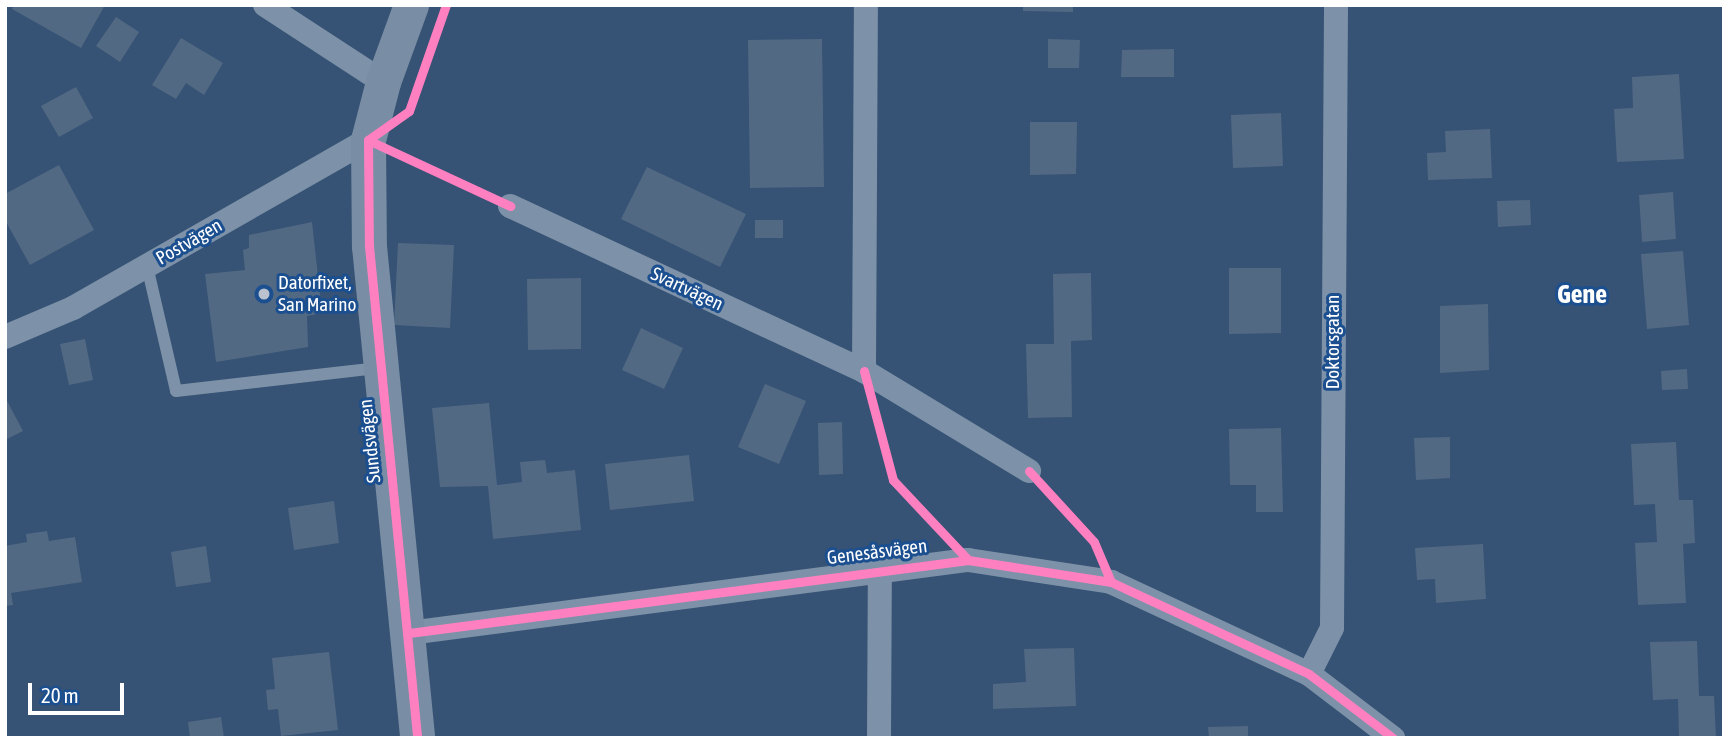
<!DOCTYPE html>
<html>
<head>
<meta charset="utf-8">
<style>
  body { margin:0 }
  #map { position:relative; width:1729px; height:743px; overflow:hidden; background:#365274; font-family:"Asap Condensed",sans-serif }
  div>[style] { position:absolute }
  .building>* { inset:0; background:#526984 }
  .lane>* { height:12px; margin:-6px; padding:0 6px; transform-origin:6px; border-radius:6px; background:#7d92a8 }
  .street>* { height:24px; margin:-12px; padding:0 12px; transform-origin:12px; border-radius:12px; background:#7d92a8 }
  .secondary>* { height:35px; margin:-17.5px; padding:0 17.5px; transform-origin:17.5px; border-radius:17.5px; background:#798da4 }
  .cycleway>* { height:9px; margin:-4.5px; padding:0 4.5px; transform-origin:4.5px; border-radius:4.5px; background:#ff80c0 }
  .dots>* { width:19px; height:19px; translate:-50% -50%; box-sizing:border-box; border:4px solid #1b4f8f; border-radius:50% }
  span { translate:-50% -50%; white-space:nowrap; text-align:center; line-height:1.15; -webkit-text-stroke:6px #1b4f8f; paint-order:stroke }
  .street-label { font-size:19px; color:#fff }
  .poi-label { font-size:19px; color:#fff }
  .left { translate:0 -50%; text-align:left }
  .district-label { font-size:26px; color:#fff; font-weight:700 }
  .frame { position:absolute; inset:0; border:7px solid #fff; pointer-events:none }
  .scale { position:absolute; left:28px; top:683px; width:96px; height:32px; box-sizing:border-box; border:4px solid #fff; border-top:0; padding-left:9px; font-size:21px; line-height:24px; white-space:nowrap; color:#fff; -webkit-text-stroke:5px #1b4f8f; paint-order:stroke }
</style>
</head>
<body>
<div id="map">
  <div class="building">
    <i style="clip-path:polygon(14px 5px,105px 5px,81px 48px,12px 9px)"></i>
    <i style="clip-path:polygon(1023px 5px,1073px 5px,1073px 12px,1023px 11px)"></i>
    <i style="clip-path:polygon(116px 17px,139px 32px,120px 62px,96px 46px)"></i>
    <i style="clip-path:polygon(181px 38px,223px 63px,204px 95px,186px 83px,176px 99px,152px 85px)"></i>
    <i style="clip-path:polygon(822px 39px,824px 187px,750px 188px,748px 40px)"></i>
    <i style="clip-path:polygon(1048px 39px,1080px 40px,1079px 68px,1048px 68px)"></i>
    <i style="clip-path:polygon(1174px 49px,1174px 77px,1121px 77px,1122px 50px)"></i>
    <i style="clip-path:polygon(1679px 74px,1684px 159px,1617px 162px,1614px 109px,1633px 108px,1632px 77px)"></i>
    <i style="clip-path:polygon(76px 87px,93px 118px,59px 137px,41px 106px)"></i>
    <i style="clip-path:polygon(1281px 113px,1283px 166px,1233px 168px,1231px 115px)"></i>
    <i style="clip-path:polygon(1030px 122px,1077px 122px,1076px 174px,1030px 175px)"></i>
    <i style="clip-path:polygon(1490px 129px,1492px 178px,1428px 180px,1427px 153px,1446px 152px,1445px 131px)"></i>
    <i style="clip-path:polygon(59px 165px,94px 230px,30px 265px,5px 220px,5px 194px)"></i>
    <i style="clip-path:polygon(647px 167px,746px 214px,720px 267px,621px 219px)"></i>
    <i style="clip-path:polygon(1673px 192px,1676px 239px,1642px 242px,1639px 195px)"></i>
    <i style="clip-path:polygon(1530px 200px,1531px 225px,1498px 227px,1497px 201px)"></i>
    <i style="clip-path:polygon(755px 220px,783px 220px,783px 238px,755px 238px)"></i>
    <i style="clip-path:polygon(312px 222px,322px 313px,307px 316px,308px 347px,216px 362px,205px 274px,245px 270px,243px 250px,249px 248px,249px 235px)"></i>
    <i style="clip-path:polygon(398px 243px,454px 245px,450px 328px,394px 325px)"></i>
    <i style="clip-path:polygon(1683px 251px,1689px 325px,1647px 329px,1641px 254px)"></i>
    <i style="clip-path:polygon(1229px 268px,1281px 268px,1281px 333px,1229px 334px)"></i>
    <i style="clip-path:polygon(1091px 273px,1092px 340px,1071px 341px,1072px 417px,1028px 418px,1026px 344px,1054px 344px,1053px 274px)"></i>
    <i style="clip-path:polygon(581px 278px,581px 349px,528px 350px,527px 279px)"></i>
    <i style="clip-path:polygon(1488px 304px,1489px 370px,1440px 373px,1440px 306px)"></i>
    <i style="clip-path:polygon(641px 328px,683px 348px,664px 389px,622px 370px)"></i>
    <i style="clip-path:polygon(85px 339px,93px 380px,69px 385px,60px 344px)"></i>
    <i style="clip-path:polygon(1687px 369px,1688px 389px,1662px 390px,1661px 371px)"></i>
    <i style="clip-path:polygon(765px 384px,806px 401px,779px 464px,738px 447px)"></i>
    <i style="clip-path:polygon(5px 397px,23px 431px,5px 440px)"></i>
    <i style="clip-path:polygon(489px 403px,497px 485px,522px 482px,520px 462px,545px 460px,547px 473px,575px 470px,581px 530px,493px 539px,488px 486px,440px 487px,432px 408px)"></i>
    <i style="clip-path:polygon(842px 422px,843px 474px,819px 475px,818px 423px)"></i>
    <i style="clip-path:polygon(1281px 428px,1283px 512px,1256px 512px,1256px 485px,1230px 485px,1229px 429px)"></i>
    <i style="clip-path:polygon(1450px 437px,1450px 478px,1416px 480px,1414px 438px)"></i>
    <i style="clip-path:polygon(1676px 442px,1679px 500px,1693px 500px,1695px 543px,1683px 544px,1686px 603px,1638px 605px,1635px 543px,1657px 542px,1655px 504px,1634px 505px,1631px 444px)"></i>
    <i style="clip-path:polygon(689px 455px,694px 501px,610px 510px,605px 464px)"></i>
    <i style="clip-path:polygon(334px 501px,339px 543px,294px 550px,288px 508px)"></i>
    <i style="clip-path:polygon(47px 531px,49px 541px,75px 537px,82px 582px,11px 593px,13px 605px,5px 606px,5px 546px,27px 542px,26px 534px)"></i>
    <i style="clip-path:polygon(1483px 544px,1486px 599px,1436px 603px,1435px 579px,1417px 580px,1415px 548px)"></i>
    <i style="clip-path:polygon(206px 546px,211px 582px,176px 587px,171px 552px)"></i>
    <i style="clip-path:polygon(1697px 641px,1699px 696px,1714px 696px,1716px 738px,1679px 738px,1678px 699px,1653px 700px,1650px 642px)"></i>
    <i style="clip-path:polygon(1074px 648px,1076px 706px,993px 709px,993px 684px,1026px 682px,1024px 649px)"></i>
    <i style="clip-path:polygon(329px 652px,338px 730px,281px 736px,278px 709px,268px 710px,266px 690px,275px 689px,272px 658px)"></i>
    <i style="clip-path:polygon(221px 717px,224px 738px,190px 738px,188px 722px)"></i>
    <i style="clip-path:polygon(1248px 726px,1248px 738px,1209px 738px,1208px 727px)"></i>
  </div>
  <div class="lane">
    <i style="left:147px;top:266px;width:128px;rotate:76.9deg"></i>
    <i style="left:176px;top:391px;width:204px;rotate:-6.5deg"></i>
  </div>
  <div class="street">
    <i style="left:265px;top:5px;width:141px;rotate:33.1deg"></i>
    <i style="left:510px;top:206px;width:391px;rotate:25deg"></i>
    <i style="left:864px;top:371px;width:366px;rotate:-89.7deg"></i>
    <i style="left:5px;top:337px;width:74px;rotate:-23.1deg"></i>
    <i style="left:73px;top:308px;width:339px;rotate:-29.7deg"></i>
    <i style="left:864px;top:371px;width:193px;rotate:31.2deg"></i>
    <i style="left:409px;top:633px;width:564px;rotate:-7.44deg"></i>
    <i style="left:968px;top:560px;width:145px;rotate:8.7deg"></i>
    <i style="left:1111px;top:582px;width:218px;rotate:24.9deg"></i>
    <i style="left:1309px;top:674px;width:106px;rotate:37.3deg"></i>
    <i style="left:1309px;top:674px;width:51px;rotate:-63.4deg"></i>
    <i style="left:1332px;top:628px;width:623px;rotate:-89.63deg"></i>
    <i style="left:879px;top:738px;width:170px;rotate:-89.7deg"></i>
  </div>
  <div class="secondary">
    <i style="left:411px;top:5px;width:82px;rotate:110deg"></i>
    <i style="left:383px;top:82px;width:60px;rotate:104.5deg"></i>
    <i style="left:368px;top:140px;width:106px;rotate:89.5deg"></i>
    <i style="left:369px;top:246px;width:494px;rotate:84.4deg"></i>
  </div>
  <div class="cycleway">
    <i style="left:368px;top:140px;width:106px;rotate:89.5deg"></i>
    <i style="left:369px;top:246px;width:494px;rotate:84.4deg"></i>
    <i style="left:368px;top:140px;width:50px;rotate:-35.3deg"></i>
    <i style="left:409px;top:111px;width:112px;rotate:-70.8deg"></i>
    <i style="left:368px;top:140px;width:157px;rotate:24.9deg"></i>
    <i style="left:864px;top:371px;width:113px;rotate:75.1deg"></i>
    <i style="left:893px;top:480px;width:110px;rotate:46.8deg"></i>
    <i style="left:1029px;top:471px;width:96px;rotate:47.5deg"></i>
    <i style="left:1094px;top:542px;width:43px;rotate:67deg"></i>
    <i style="left:409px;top:633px;width:564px;rotate:-7.44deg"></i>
    <i style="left:968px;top:560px;width:145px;rotate:8.7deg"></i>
    <i style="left:1111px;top:582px;width:218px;rotate:24.9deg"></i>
    <i style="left:1309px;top:674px;width:106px;rotate:37.3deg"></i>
  </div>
  <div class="dots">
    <i style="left:264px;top:294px;background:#b9c2ce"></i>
  </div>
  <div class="street-label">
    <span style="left:189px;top:242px;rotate:-30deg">Postvägen</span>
    <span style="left:687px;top:289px;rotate:25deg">Svartvägen</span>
    <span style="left:1333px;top:342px;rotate:-90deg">Doktorsgatan</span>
    <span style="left:370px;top:441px;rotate:-96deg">Sundsvägen</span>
    <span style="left:877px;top:552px;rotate:-7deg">Genesåsvägen</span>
  </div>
  <div class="poi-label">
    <span class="left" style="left:278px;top:294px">Datorfixet,<br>San Marino</span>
  </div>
  <div class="district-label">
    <span style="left:1582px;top:295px">Gene</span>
  </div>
  <div class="frame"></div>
  <div class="scale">20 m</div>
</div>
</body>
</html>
